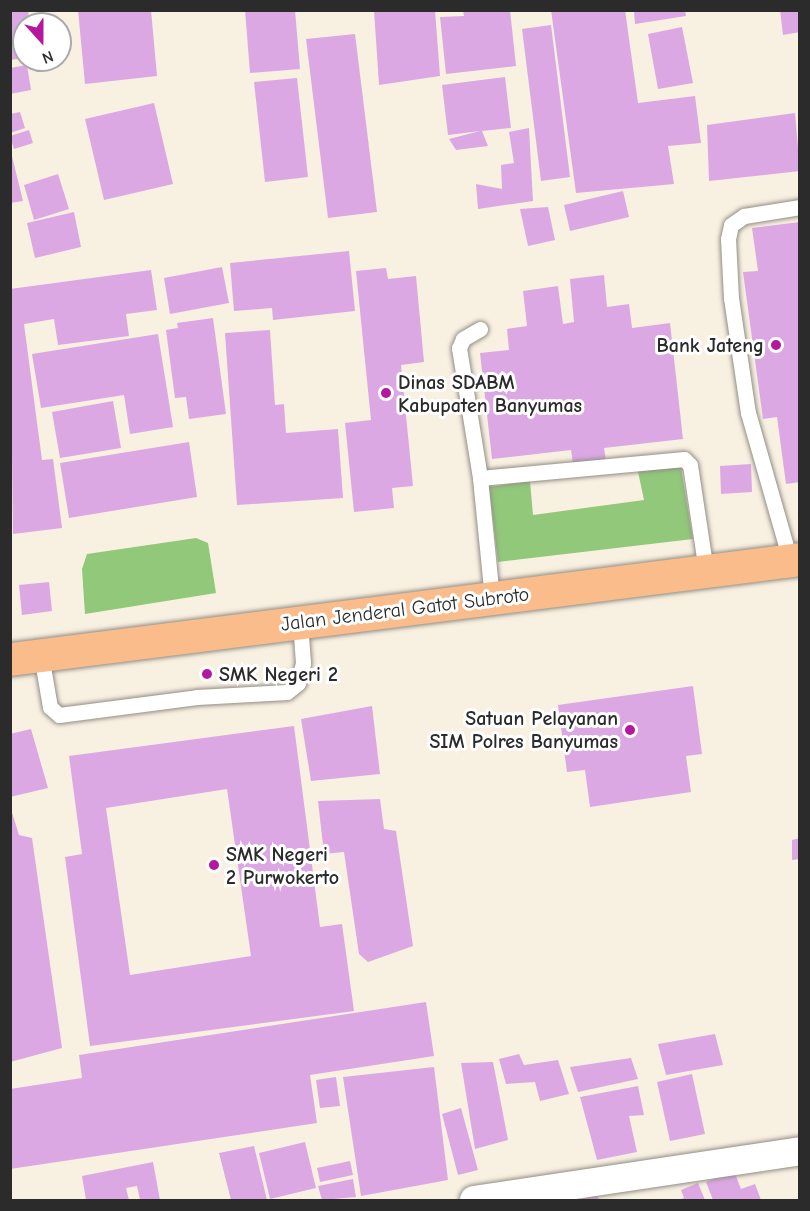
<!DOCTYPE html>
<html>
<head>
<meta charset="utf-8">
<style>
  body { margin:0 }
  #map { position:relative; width:810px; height:1211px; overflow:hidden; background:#f8f0e1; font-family:"Comic Neue",sans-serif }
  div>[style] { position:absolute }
  .green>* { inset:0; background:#91c87a }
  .building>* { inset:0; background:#dca8e4 }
  .roads { filter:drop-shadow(0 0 2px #928e86) drop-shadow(0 0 2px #928e86) }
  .lane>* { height:15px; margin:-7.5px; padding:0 7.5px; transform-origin:7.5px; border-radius:7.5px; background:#fff }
  .street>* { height:28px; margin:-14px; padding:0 14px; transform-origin:14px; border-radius:14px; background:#fff }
  .primary>* { height:33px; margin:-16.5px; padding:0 16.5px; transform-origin:16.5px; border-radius:16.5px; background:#f9bc8a }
  .dots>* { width:16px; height:16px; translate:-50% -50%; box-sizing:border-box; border:3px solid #fff; border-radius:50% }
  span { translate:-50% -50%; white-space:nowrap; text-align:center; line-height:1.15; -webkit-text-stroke:6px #fff; paint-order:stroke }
  .poi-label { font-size:20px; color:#2b2b2b; font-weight:700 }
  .right { translate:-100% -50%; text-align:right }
  .left { translate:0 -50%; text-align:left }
  .street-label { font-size:20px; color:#2b2b2b }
  .frame { position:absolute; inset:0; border:12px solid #2b2b2b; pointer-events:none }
  .north { position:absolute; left:12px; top:12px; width:60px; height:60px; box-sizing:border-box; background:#fff; border:2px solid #aaa; border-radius:50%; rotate:159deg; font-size:16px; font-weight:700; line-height:24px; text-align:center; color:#2b2b2b }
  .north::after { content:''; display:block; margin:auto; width:21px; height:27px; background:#b5179e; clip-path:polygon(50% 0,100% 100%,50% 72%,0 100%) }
</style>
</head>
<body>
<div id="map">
  <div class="green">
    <i style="clip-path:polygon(637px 467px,681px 468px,693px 539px,498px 562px,489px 487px,530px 481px,533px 515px,644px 500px)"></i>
    <i style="clip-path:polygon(196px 538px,208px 543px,216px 593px,85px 614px,82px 569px,87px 554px)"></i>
  </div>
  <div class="building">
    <i style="clip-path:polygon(10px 10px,28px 10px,30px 24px,24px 24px,24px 58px,10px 60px)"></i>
    <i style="clip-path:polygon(78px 10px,151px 10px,157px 76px,85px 84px)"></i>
    <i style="clip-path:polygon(245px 10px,295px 10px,300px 69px,250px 73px)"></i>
    <i style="clip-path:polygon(374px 10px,435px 10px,440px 76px,379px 85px)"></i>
    <i style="clip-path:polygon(463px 10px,510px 10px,516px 66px,446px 74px,440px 17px,464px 16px)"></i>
    <i style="clip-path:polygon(551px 10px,625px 10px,638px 103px,695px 96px,701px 143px,668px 146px,674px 184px,576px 193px)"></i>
    <i style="clip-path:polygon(634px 10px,685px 10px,686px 16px,635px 24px)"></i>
    <i style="clip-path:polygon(780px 10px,800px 10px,800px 32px,783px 35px)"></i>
    <i style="clip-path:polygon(551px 25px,570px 177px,541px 181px,522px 29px)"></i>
    <i style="clip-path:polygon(682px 27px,693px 83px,658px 89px,648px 34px)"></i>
    <i style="clip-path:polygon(355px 34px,377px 212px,328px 218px,306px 39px)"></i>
    <i style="clip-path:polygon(27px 65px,31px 90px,10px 94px,10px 68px)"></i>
    <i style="clip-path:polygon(505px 77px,511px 128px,482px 131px,488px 146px,456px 150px,449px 139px,480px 131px,448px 135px,442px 85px)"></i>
    <i style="clip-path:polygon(297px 78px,308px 177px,265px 182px,254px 82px)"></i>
    <i style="clip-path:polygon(154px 103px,173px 184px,104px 200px,85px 119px)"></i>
    <i style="clip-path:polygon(20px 112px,25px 128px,10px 133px,10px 114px)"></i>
    <i style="clip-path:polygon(795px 113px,800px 171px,709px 181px,707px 125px)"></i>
    <i style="clip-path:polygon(529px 128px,533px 201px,478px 209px,476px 184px,502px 189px,501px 165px,514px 163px,509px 132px)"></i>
    <i style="clip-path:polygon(29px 130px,33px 143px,14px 149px,10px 136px)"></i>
    <i style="clip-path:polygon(10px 148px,23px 201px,10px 203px)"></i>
    <i style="clip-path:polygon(58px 174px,69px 209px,34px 220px,24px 185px)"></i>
    <i style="clip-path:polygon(623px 191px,629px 217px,570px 231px,564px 205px)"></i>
    <i style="clip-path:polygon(548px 207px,555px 240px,528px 246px,520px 209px)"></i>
    <i style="clip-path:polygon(74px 212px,81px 247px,35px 258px,27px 223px)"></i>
    <i style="clip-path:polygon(800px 222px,800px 482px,786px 484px,777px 417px,763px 419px,743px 272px,758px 271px,752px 228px)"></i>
    <i style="clip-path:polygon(349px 251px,355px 311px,273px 320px,272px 308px,234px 311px,230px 263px)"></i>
    <i style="clip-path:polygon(222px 267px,229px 303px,170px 314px,164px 278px)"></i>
    <i style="clip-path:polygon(386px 268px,388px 279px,416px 276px,424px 362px,401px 365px,413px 486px,392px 488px,394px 508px,354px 512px,345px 423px,371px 420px,356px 271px)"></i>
    <i style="clip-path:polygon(151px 270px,157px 310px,126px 314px,129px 336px,58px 345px,54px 319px,24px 324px,42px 460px,53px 459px,62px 528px,13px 534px,10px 289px)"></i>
    <i style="clip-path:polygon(604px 275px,607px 307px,629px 304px,632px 328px,670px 323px,683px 439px,604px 448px,606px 460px,573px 464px,571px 450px,492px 459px,480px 353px,509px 350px,507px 329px,527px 326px,523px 291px,558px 286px,563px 324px,574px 322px,570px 279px)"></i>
    <i style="clip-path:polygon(213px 318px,226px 414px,189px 419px,186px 397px,175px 398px,166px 330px,178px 328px,177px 323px)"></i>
    <i style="clip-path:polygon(270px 330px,275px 405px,284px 404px,286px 433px,338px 429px,343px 498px,237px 505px,225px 333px)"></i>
    <i style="clip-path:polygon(158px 334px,173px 427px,130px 434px,124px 395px,41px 408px,32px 354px)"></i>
    <i style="clip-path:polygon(113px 401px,121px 448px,60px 458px,52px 412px)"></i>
    <i style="clip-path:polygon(189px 442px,197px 497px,69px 518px,60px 463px)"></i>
    <i style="clip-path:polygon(751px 464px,752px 492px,721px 494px,720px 466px)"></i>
    <i style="clip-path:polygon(49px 582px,52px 611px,22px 615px,19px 585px)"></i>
    <i style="clip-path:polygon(693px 686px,702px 754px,686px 756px,691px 792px,590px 807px,585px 770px,567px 772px,558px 705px)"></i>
    <i style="clip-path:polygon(372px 706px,380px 774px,311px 781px,301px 719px)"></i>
    <i style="clip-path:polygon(evenodd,294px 726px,320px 927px,342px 924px,354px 1011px,90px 1046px,65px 857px,82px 854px,69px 756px,294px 726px,227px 789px,251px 956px,130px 975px,106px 808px,227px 789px)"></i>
    <i style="clip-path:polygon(31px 729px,48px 788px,10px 797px,10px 734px)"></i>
    <i style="clip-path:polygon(380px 799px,384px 829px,396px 831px,413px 946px,368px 962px,359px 954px,344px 852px,324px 854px,318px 801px)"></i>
    <i style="clip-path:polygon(10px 806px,19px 835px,32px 838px,62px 1048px,10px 1062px)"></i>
    <i style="clip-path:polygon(800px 838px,800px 859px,792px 860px,792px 840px)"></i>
    <i style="clip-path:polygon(426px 1002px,434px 1056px,310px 1075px,317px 1123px,10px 1169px,10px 1089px,82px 1078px,79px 1055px)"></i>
    <i style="clip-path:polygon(715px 1034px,723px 1065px,666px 1075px,658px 1044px)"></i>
    <i style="clip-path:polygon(519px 1054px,524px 1065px,558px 1060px,569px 1094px,540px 1101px,535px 1082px,506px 1084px,499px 1059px)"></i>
    <i style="clip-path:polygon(631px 1058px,638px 1079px,578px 1092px,570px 1067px)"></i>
    <i style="clip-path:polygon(493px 1062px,508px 1140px,475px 1149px,461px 1063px)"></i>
    <i style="clip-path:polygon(434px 1067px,448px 1180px,361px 1196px,343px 1077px)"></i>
    <i style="clip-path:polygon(692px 1074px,705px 1134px,670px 1141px,657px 1082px)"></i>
    <i style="clip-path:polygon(336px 1077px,340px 1106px,320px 1108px,316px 1080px)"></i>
    <i style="clip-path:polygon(638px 1086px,644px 1115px,629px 1116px,637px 1152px,597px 1160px,580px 1097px)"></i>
    <i style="clip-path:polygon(461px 1108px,478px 1170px,458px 1175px,442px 1114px)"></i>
    <i style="clip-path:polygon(305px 1142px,316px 1188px,270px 1199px,259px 1153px)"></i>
    <i style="clip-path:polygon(254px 1146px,267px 1200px,231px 1200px,219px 1153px)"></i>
    <i style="clip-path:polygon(350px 1161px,353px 1175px,320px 1182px,317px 1168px)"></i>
    <i style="clip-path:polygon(153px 1162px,160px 1200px,140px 1200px,137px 1186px,126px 1188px,129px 1200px,86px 1200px,82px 1176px)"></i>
    <i style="clip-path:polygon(734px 1171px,741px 1189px,755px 1184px,761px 1200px,713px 1200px,706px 1182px)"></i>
    <i style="clip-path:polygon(353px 1179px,356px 1197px,322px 1200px,318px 1186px)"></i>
    <i style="clip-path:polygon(698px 1183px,705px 1200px,678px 1200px,684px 1198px,681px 1190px)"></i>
    <i style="clip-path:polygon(597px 1194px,599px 1200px,579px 1200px)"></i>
  </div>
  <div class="roads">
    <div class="lane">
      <i style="left:480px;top:329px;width:20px;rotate:150deg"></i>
      <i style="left:463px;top:339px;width:10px;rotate:114deg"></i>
      <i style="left:459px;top:348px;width:132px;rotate:80.8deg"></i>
      <i style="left:480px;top:478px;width:121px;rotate:84.3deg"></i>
      <i style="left:480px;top:478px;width:205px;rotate:-5.3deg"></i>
      <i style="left:684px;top:459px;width:8px;rotate:45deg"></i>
      <i style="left:690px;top:465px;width:107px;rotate:81.4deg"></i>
      <i style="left:790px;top:560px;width:153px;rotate:-105.9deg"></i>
      <i style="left:748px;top:413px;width:116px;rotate:-98.4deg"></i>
      <i style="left:731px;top:298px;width:59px;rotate:-92.9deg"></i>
      <i style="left:728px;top:239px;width:14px;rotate:-78deg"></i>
      <i style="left:731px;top:225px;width:16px;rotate:-35deg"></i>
      <i style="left:744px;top:216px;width:57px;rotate:-9.1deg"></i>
      <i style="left:41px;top:655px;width:53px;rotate:80.2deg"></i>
      <i style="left:50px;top:707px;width:12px;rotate:42deg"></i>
      <i style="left:59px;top:715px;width:139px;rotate:-7.4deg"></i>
      <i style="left:197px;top:697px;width:90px;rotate:-3.2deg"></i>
      <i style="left:287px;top:692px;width:14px;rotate:-39deg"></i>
      <i style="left:298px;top:683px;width:21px;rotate:-76deg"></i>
      <i style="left:303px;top:663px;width:41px;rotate:-94.2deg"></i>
    </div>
    <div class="street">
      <i style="left:474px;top:1200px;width:330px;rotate:-8.5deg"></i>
    </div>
    <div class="primary">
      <i style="left:10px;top:659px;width:796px;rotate:-7.21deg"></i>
    </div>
  </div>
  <div class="dots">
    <i style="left:776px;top:345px;background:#b5179e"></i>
    <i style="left:386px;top:393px;background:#b5179e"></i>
    <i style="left:207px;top:674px;background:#b5179e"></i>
    <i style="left:630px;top:730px;background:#b5179e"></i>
    <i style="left:214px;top:865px;background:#b5179e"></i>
  </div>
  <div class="poi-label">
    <span class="right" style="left:764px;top:345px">Bank Jateng</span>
    <span class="left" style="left:398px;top:394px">Dinas SDABM<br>Kabupaten Banyumas</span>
    <span class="left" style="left:219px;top:674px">SMK Negeri 2</span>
    <span class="right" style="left:618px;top:730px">Satuan Pelayanan<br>SIM Polres Banyumas</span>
    <span class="left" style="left:226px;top:866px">SMK Negeri<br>2 Purwokerto</span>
  </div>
  <div class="street-label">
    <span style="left:405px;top:609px;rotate:-7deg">Jalan Jenderal Gatot Subroto</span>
  </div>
  <div class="frame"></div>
  <div class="north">N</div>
</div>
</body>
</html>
